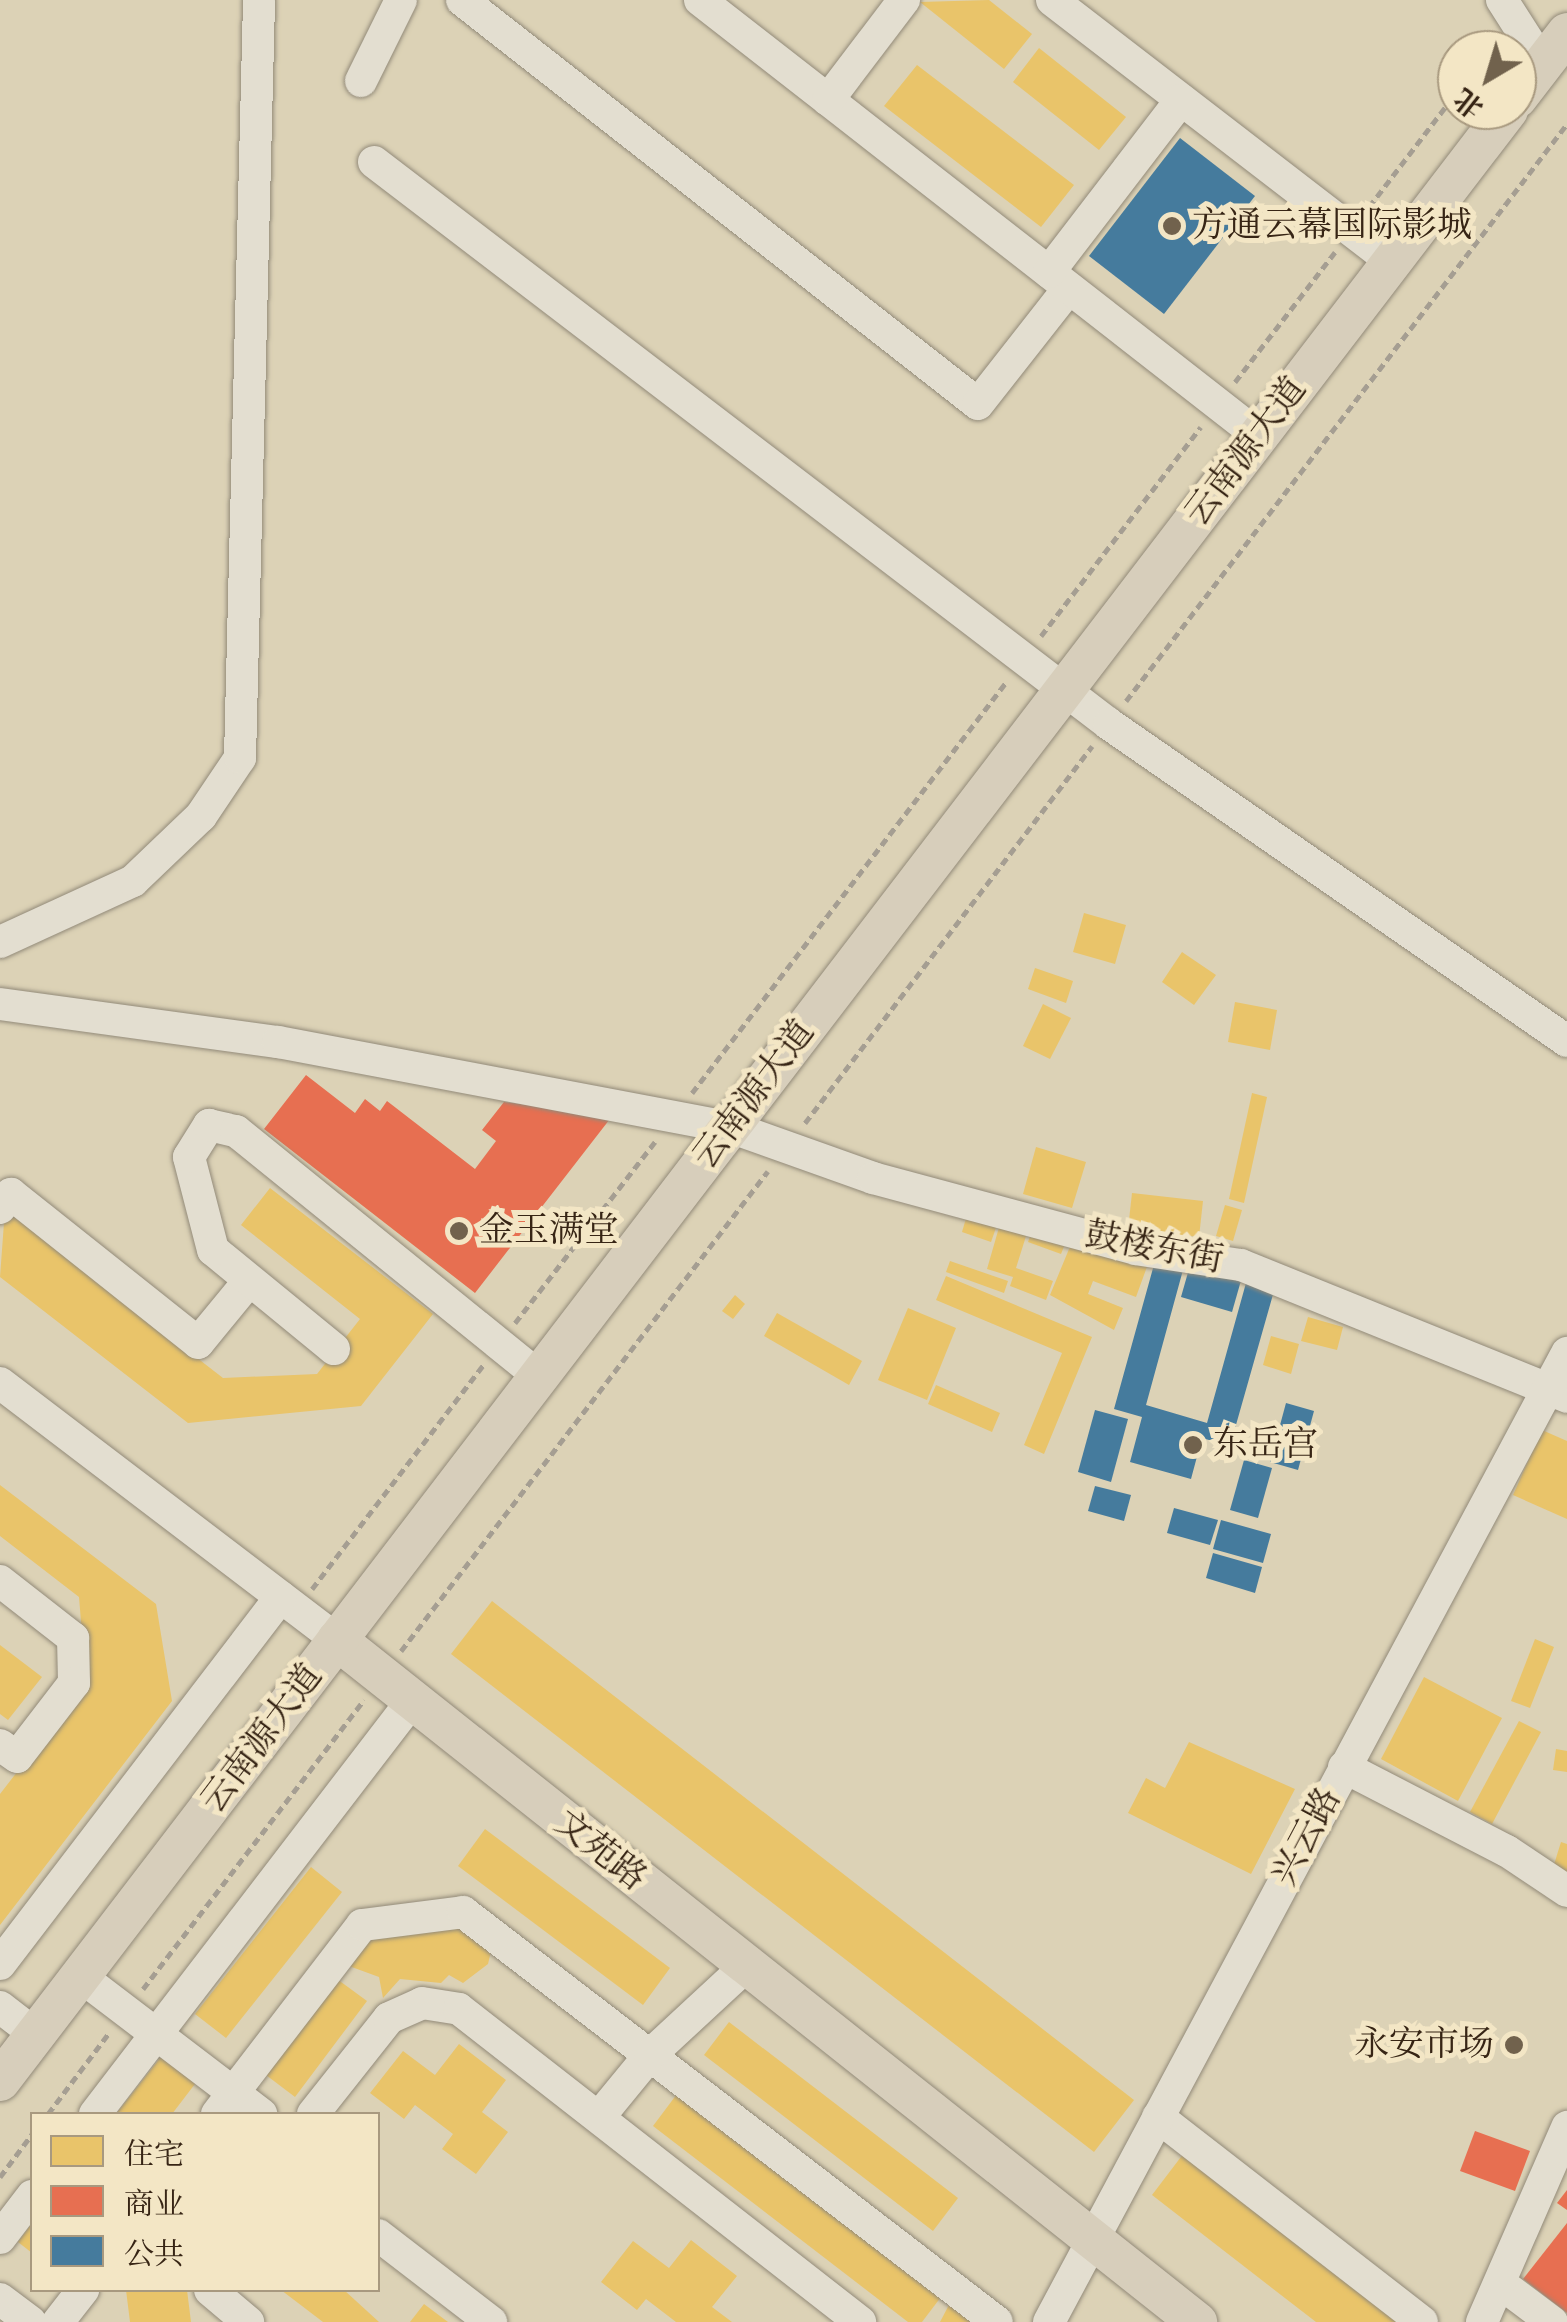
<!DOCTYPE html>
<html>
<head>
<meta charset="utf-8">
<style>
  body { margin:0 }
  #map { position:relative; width:1567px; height:2322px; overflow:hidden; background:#dcd2b6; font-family:"IM FELL DW Pica","Noto Serif SC",serif }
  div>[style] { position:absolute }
  .homes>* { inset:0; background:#e9c46a }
  .shops>* { inset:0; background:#e76f51 }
  .public>* { inset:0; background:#457b9d }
  .path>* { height:5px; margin-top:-2.5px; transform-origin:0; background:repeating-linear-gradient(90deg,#a59e92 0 8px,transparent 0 13px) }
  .roads { filter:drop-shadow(0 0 2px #928a79) drop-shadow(0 0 2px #928a79) }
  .minor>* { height:32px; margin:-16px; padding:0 16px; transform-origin:16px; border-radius:16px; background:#e3ded0 }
  .major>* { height:40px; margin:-20px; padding:0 20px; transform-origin:20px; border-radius:20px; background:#d7cebb }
  .dots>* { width:28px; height:28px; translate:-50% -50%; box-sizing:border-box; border:5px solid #f3e6c5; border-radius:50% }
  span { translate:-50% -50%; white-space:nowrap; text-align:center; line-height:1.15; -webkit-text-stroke:10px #f3e6c5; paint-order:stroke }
  .poi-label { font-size:35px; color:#372515 }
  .left { translate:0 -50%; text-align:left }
  .right { translate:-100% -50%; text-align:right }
  .street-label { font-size:35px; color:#372515 }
  .legend { position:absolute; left:30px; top:2112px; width:350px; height:180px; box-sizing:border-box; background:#f3e6c5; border:2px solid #a8997f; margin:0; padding:12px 18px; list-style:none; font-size:30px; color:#372515 }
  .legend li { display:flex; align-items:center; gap:20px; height:50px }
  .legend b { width:50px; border:2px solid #a8997f }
  .north { position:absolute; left:1437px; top:30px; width:100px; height:100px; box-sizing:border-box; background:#f3e6c5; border:2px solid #a8997f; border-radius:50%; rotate:218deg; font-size:28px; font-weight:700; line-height:40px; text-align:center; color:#372515 }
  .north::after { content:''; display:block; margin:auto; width:35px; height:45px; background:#71624d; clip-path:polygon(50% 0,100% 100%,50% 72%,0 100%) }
</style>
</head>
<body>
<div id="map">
  <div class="homes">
    <i style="clip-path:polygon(989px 0,1032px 34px,1004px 69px,920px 2px)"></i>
    <i style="clip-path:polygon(1039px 48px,1126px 117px,1099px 150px,1013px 82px)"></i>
    <i style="clip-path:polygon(917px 65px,1074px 185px,1041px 227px,884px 106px)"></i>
    <i style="clip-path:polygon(1084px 913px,1126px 925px,1115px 964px,1073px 952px)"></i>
    <i style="clip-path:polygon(1182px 952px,1216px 975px,1194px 1005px,1162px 982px)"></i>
    <i style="clip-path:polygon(1035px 968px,1073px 981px,1066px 1003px,1028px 989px)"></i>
    <i style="clip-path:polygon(1235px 1002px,1277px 1010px,1270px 1050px,1228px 1042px)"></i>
    <i style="clip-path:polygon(1043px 1004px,1071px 1018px,1050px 1059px,1023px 1046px)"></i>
    <i style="clip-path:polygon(1252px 1093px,1267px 1097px,1244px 1203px,1229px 1199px)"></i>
    <i style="clip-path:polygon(1036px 1147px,1086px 1162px,1072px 1208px,1023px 1194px)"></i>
    <i style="clip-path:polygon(270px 1188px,433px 1314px,361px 1406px,188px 1423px,0 1277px,5px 1209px,223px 1378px,317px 1374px,360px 1319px,241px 1225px)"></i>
    <i style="clip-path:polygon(1132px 1193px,1203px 1201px,1199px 1237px,1128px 1229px)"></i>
    <i style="clip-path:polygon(1225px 1205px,1242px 1210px,1233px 1241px,1216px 1236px)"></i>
    <i style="clip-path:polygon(967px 1215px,997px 1225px,991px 1242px,962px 1232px)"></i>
    <i style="clip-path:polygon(1000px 1224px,1027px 1233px,1016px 1268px,1053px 1281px,1046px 1300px,1010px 1286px,1013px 1277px,987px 1269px)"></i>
    <i style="clip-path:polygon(1034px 1226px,1067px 1239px,1061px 1254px,1028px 1242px)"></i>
    <i style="clip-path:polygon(1074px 1237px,1148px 1264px,1136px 1297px,1093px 1281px,1088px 1294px,1123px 1308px,1114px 1330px,1050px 1295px)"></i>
    <i style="clip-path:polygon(950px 1261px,1008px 1281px,1004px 1293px,946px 1272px)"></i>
    <i style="clip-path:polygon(946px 1276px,1092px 1337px,1044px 1454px,1024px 1445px,1062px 1353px,936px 1300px)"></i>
    <i style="clip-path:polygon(735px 1295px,745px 1304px,733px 1319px,722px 1311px)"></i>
    <i style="clip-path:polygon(908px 1308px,956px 1328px,927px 1400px,878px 1380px)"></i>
    <i style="clip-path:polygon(777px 1313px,862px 1361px,849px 1385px,764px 1336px)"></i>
    <i style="clip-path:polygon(1308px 1317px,1343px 1327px,1337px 1350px,1301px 1341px)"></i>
    <i style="clip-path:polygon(1271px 1336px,1299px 1344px,1291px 1374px,1263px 1365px)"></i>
    <i style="clip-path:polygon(936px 1385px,1000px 1413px,992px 1432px,928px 1404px)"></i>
    <i style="clip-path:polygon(1542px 1430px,1567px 1441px,1567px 1519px,1513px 1495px)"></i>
    <i style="clip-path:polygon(0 1485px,156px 1604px,172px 1701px,0 1925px,0 1794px,86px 1683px,79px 1597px,0 1536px)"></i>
    <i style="clip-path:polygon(492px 1601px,1134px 2100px,1094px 2152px,451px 1654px)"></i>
    <i style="clip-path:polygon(1535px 1639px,1554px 1647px,1530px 1708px,1511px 1701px)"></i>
    <i style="clip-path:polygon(0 1645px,42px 1677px,8px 1720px,0 1714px)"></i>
    <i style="clip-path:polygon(1424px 1677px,1502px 1718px,1458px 1801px,1381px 1759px)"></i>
    <i style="clip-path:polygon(1519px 1721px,1541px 1732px,1492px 1824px,1470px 1812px)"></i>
    <i style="clip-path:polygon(1189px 1742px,1295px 1789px,1251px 1874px,1128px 1813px,1146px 1778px,1165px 1788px)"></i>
    <i style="clip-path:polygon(1556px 1749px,1567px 1751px,1567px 1772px,1553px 1770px)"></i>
    <i style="clip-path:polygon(485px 1829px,670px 1968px,643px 2005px,458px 1866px)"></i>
    <i style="clip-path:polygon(1561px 1842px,1567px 1844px,1567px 1876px,1552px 1871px)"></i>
    <i style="clip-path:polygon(311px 1867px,342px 1892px,226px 2038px,195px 2014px)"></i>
    <i style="clip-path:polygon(459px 1926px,492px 1947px,488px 1964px,463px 1983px,449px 1975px,441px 1983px,400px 1979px,383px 1998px,379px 1977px,349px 1966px,373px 1938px)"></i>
    <i style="clip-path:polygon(337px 1979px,367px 2001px,295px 2097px,266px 2075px)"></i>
    <i style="clip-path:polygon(729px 2022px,958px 2198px,933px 2231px,704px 2055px)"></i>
    <i style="clip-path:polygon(459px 2044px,506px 2080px,482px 2112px,508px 2132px,476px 2174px,442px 2149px,453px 2134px,415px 2105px,404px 2119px,370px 2093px,403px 2051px,435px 2075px)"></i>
    <i style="clip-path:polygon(164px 2053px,198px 2080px,172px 2114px,116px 2114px)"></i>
    <i style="clip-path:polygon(677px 2094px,941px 2297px,922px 2322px,908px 2322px,653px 2126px)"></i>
    <i style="clip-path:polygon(1187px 2149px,1409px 2322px,1316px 2322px,1152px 2195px)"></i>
    <i style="clip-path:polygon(32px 2223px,32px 2253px,18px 2242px)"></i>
    <i style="clip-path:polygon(691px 2240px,737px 2276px,712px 2307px,732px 2322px,676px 2322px,646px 2299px,637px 2310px,601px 2282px,633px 2241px,669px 2268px)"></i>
    <i style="clip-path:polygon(126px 2290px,187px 2290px,191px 2322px,130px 2322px)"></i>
    <i style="clip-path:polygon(281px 2290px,344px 2290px,379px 2322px,323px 2322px)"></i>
    <i style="clip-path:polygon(950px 2303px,986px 2322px,940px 2322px)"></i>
    <i style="clip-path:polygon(424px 2304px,448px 2322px,410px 2322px)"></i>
  </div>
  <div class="shops">
    <i style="clip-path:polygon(306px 1075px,355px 1113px,365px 1099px,380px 1111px,387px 1101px,475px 1169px,496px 1141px,482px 1130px,504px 1102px,613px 1115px,475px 1293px,264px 1129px)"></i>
    <i style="clip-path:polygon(1475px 2131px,1530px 2151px,1515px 2191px,1460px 2171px)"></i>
    <i style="clip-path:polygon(1567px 2190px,1567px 2210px,1557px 2203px)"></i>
    <i style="clip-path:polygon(1567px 2223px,1567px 2313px,1523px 2279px)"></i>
  </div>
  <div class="public">
    <i style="clip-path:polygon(1180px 138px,1255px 196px,1164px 314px,1089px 256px)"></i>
    <i style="clip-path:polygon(1155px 1261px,1183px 1270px,1146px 1405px,1207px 1423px,1246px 1283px,1274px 1291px,1230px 1446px,1202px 1438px,1191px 1479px,1130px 1462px,1142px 1417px,1114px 1409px)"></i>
    <i style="clip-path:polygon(1191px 1262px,1242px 1277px,1232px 1312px,1181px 1297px)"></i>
    <i style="clip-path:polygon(1286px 1403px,1314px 1411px,1298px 1470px,1270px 1462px)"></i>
    <i style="clip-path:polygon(1095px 1410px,1128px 1419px,1111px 1482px,1078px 1472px)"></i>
    <i style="clip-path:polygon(1244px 1460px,1272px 1468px,1258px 1518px,1230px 1510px)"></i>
    <i style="clip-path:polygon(1095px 1486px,1131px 1495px,1124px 1521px,1088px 1511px)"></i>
    <i style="clip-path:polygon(1174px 1508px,1218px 1520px,1210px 1545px,1167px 1533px)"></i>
    <i style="clip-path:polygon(1221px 1520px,1271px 1534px,1263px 1563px,1213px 1549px)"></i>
    <i style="clip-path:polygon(1213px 1553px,1262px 1567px,1255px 1593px,1206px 1578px)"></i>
  </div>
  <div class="path">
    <i style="left:1369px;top:207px;width:145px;rotate:-52.6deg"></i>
    <i style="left:1235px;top:382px;width:164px;rotate:-52.4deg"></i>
    <i style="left:1041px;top:636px;width:263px;rotate:-52.6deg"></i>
    <i style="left:1126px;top:701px;width:726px;rotate:-52.61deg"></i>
    <i style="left:692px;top:1093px;width:519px;rotate:-52.6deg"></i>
    <i style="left:805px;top:1123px;width:474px;rotate:-52.7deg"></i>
    <i style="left:515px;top:1323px;width:229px;rotate:-52.3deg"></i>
    <i style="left:312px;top:1589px;width:283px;rotate:-52.6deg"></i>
    <i style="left:401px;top:1651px;width:604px;rotate:-52.6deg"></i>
    <i style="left:143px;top:1989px;width:364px;rotate:-52.6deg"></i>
    <i style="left:48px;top:2114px;width:101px;rotate:-53deg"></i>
    <i style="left:0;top:2177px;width:54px;rotate:-53.3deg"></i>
  </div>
  <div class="roads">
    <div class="minor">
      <i style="left:462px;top:0;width:655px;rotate:38.06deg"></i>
      <i style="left:978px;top:404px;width:147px;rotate:-51.9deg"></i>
      <i style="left:700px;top:0;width:709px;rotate:37.95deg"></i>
      <i style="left:1052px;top:0;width:429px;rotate:37.6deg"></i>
      <i style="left:1502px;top:0;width:76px;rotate:57.4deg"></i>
      <i style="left:361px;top:81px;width:90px;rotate:-63.7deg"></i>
      <i style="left:828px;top:100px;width:126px;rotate:-52.8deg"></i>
      <i style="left:374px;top:162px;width:925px;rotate:37.4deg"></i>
      <i style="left:1109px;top:724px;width:557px;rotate:34.69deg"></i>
      <i style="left:1049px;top:272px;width:217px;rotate:-52.5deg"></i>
      <i style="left:0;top:942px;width:146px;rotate:-24.6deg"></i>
      <i style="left:133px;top:881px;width:94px;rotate:-43.7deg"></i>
      <i style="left:201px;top:816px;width:70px;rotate:-56.1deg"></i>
      <i style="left:240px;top:758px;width:758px;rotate:-88.56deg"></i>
      <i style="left:0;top:1004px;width:281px;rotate:7.8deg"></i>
      <i style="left:278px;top:1042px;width:460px;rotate:10.7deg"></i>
      <i style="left:730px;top:1127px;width:152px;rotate:19.6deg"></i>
      <i style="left:873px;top:1178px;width:272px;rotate:15.1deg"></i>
      <i style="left:1136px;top:1249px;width:106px;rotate:8.7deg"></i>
      <i style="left:1241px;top:1265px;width:352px;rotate:22deg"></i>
      <i style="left:0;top:1208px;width:18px;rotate:-52deg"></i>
      <i style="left:11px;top:1194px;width:239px;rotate:38.5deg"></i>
      <i style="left:198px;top:1343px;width:80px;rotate:-50.6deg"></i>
      <i style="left:334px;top:1349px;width:156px;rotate:-140.7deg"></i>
      <i style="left:213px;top:1250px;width:96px;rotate:-104.5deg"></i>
      <i style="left:189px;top:1157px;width:38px;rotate:-58deg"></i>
      <i style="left:209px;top:1125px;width:28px;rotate:13deg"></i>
      <i style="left:236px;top:1131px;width:390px;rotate:39deg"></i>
      <i style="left:0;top:1383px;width:424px;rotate:37.3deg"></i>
      <i style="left:0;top:1581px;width:93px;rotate:38deg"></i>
      <i style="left:73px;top:1638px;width:45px;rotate:88.7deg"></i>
      <i style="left:74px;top:1683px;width:93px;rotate:127.6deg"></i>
      <i style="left:17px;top:1757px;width:21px;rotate:-145deg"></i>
      <i style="left:1344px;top:1767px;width:183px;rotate:27.3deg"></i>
      <i style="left:1507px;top:1851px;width:72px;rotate:33.7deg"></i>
      <i style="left:0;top:1964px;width:462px;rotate:-52.6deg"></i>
      <i style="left:80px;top:1976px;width:228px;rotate:37.3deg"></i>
      <i style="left:0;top:2007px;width:44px;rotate:37.6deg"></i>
      <i style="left:95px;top:2114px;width:519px;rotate:-52.51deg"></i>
      <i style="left:217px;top:2114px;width:238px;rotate:-52.5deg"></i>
      <i style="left:362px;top:1925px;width:102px;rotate:-7.3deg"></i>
      <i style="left:463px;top:1912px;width:673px;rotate:37.52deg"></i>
      <i style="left:313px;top:2114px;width:122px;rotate:-51.6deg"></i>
      <i style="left:389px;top:2018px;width:36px;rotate:-24deg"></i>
      <i style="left:422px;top:2003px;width:37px;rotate:9deg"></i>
      <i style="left:459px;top:2009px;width:509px;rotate:37.97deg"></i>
      <i style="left:599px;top:2117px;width:80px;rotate:-50.6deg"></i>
      <i style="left:650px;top:2055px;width:131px;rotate:-42.8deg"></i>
      <i style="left:1158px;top:2117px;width:334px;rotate:37.8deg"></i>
      <i style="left:378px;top:2235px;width:143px;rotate:37.6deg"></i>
      <i style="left:0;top:2238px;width:53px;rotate:-52.7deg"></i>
      <i style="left:1500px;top:2283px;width:65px;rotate:36.9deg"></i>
      <i style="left:210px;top:2290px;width:50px;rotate:40.1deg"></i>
      <i style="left:0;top:2299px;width:38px;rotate:37deg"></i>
      <i style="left:58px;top:2322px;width:41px;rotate:-52deg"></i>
      <i style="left:1049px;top:2322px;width:1099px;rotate:-61.87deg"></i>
      <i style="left:1482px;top:2322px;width:213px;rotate:-66.4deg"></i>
    </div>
    <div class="major">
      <i style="left:1517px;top:98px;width:82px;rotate:-52.4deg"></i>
      <i style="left:337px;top:1640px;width:1098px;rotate:38.42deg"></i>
      <i style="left:0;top:2081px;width:2482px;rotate:-52.58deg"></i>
    </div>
  </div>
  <div class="dots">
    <i style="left:1172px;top:226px;background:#71624d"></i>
    <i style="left:459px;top:1231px;background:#71624d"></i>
    <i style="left:1193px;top:1445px;background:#71624d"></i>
    <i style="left:1514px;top:2045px;background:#71624d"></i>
  </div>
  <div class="poi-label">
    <span class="left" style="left:1192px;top:226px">方通云幕国际影城</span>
    <span class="left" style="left:479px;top:1231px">金玉满堂</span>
    <span class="left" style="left:1213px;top:1445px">东岳宫</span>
    <span class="right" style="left:1494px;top:2045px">永安市场</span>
  </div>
  <div class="street-label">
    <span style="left:1246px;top:452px;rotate:-53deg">云南源大道</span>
    <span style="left:754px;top:1095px;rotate:-53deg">云南源大道</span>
    <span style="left:1154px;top:1248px;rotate:11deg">鼓楼东街</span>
    <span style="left:262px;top:1739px;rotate:-53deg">云南源大道</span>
    <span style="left:1307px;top:1837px;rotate:-62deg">兴云路</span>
    <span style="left:600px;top:1851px;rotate:38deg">文苑路</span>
  </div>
  <ul class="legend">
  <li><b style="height:28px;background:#e9c46a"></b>住宅</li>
  <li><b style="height:28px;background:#e76f51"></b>商业</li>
  <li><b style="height:28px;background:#457b9d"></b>公共</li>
  </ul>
  <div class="north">北</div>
</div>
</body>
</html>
